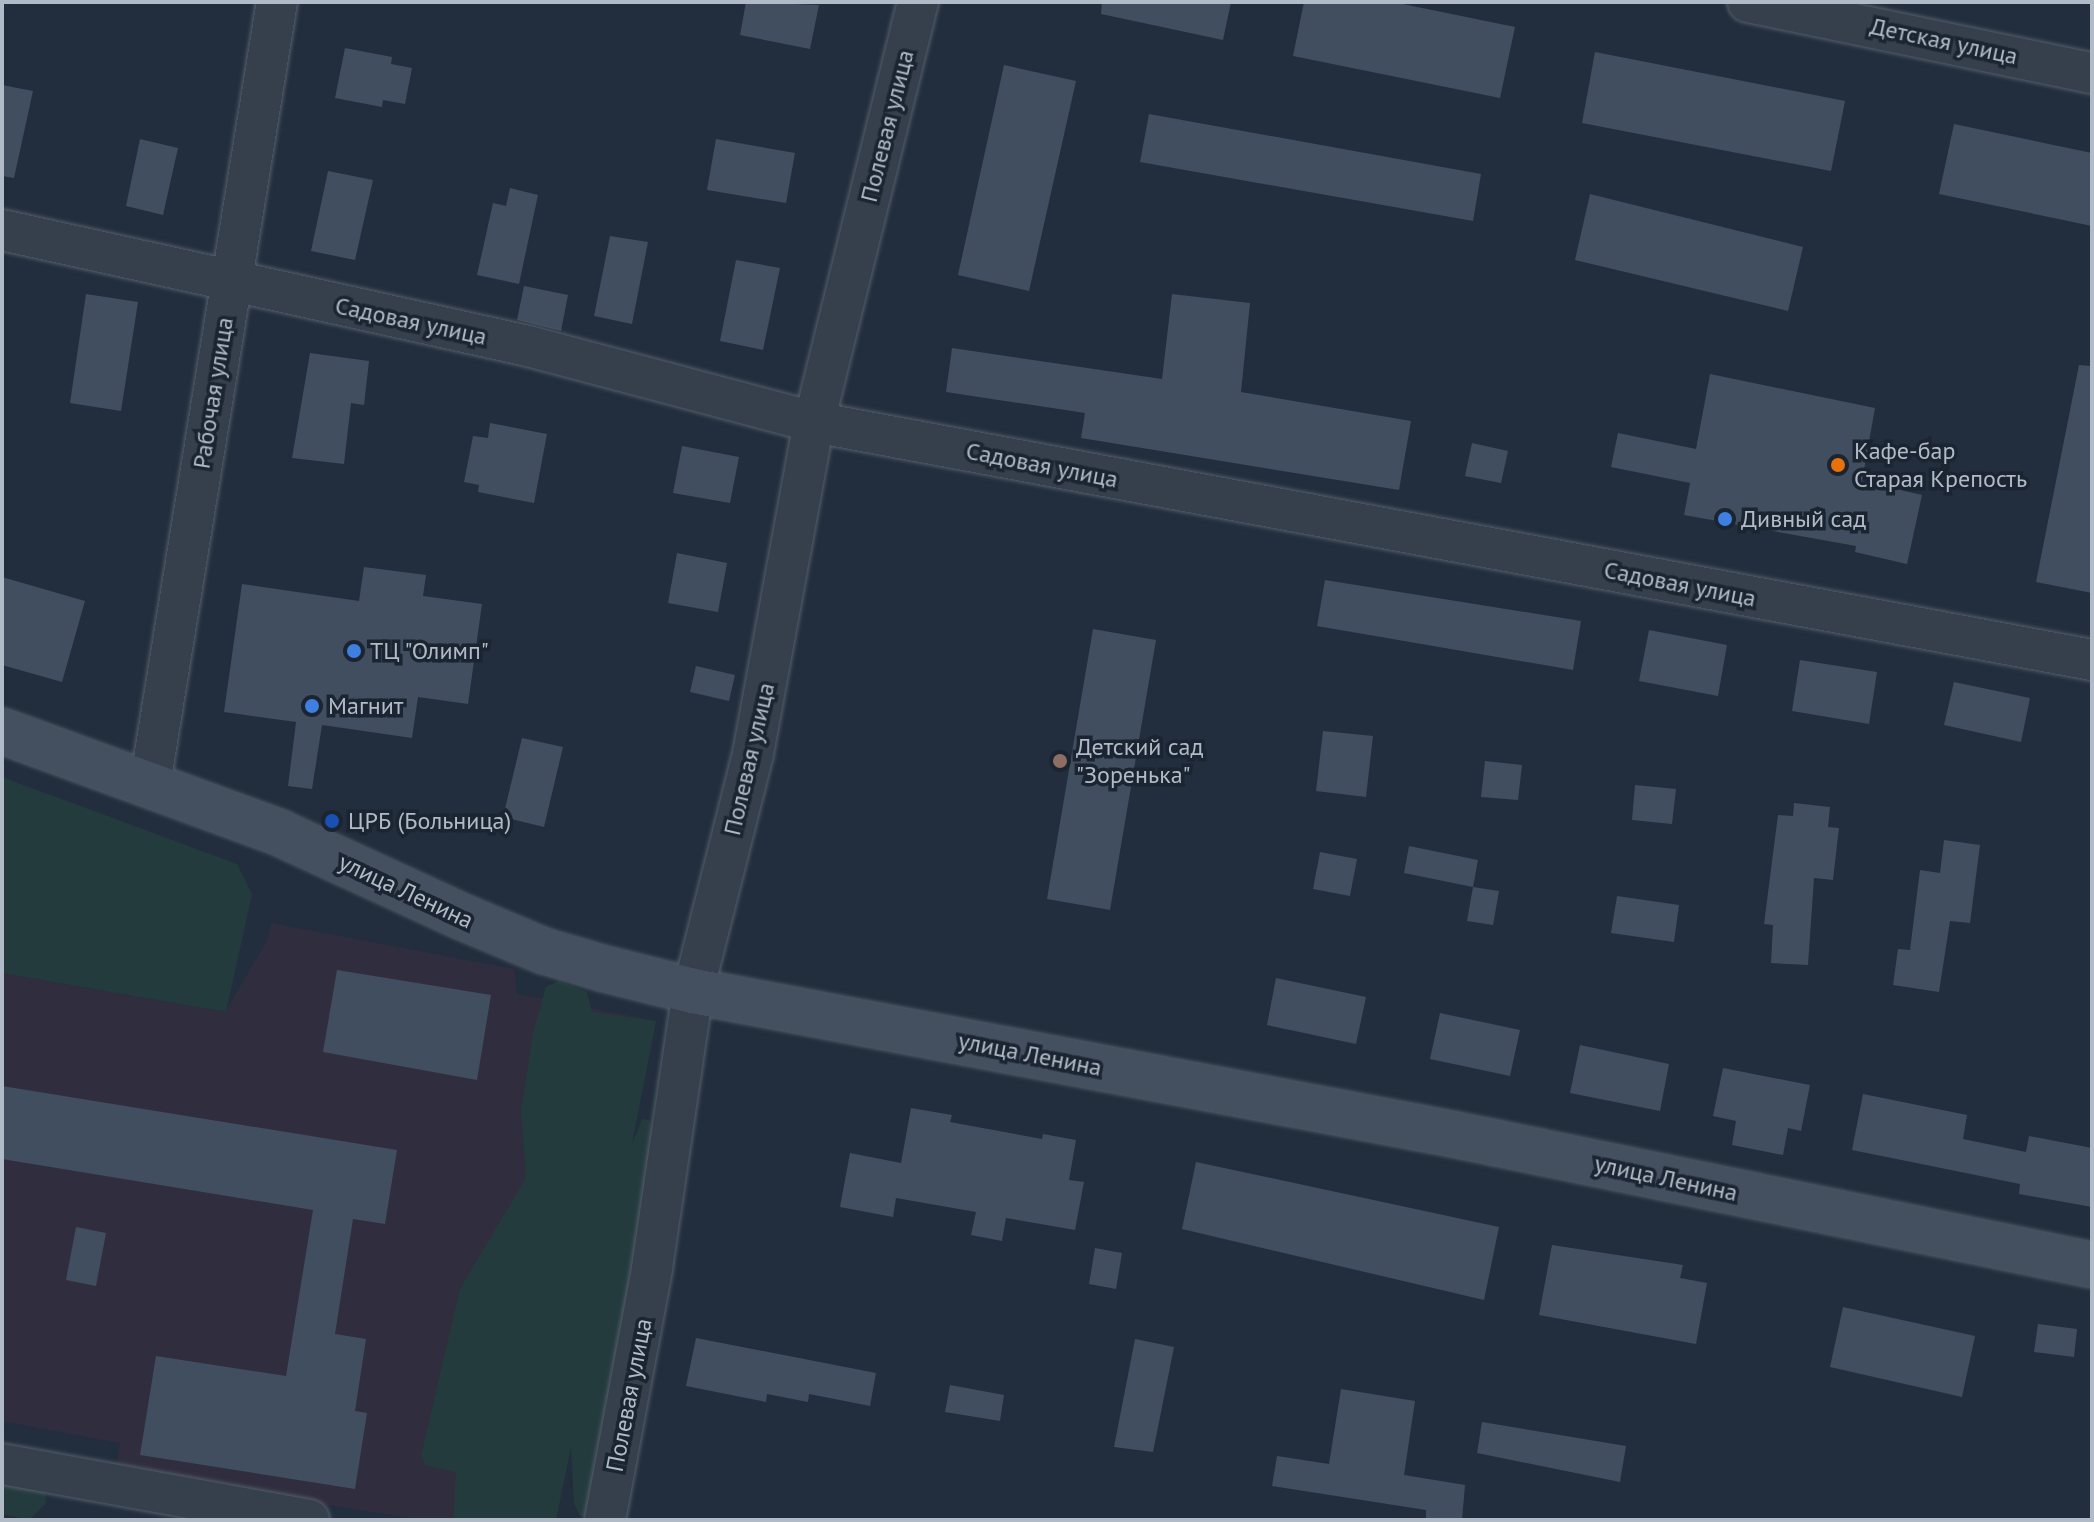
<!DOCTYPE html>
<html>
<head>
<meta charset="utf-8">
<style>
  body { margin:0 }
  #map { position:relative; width:2094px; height:1522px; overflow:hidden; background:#222e3d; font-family:"PT Sans",sans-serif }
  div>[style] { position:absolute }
  .medical>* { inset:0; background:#302e3e }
  .green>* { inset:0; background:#243b3e }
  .building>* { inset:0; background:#414e5f }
  .roads { filter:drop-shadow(0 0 2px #545e6b) drop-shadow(0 0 2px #545e6b) }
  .street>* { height:40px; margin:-20px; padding:0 20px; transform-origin:20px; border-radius:20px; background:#36404d }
  .secondary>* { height:44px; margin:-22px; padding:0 22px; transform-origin:22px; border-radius:22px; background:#444f60 }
  .dots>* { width:22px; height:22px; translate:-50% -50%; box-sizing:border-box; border:4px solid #1b2532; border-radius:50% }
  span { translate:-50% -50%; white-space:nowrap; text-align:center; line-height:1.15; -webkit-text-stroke:7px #1b2532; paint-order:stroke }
  .street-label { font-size:24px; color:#b1bbc8 }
  .poi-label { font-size:24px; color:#b1bbc8 }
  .left { translate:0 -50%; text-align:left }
  .frame { position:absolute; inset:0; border:4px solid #b1bbc8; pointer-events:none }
</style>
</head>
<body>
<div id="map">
  <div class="medical">
    <i style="clip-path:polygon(271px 923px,514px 969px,517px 994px,656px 1021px,556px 1520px,423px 1520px,116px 1471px,120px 1443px,2px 1421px,2px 973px,225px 1012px,267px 941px)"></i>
  </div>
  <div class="green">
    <i style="clip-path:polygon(2px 777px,237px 864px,252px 894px,226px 1012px,2px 973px)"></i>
    <i style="clip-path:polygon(559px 981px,587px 992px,592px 1012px,656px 1021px,632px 1144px,642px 1119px,649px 1120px,658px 1143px,588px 1516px,580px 1516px,574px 1504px,571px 1447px,556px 1520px,453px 1520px,456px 1472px,425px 1465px,421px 1456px,460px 1289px,526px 1178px,521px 1112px,533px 1034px,546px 987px)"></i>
    <i style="clip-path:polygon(2px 1481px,45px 1492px,46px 1503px,29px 1520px,2px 1514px)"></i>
  </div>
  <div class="building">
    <i style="clip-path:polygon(746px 2px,819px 5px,810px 49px,740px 35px)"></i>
    <i style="clip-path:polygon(1102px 2px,1231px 2px,1223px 40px,1101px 14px)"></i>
    <i style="clip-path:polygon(1304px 2px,1393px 2px,1515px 27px,1500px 98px,1293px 56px)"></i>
    <i style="clip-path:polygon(345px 48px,392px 57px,391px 64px,412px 68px,405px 104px,383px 100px,382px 107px,335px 98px)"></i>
    <i style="clip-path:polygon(1595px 52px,1845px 101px,1831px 171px,1582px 123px)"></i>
    <i style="clip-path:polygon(1004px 65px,1076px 81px,1029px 291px,958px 275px)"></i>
    <i style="clip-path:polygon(2px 85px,33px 91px,14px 178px,2px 176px)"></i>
    <i style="clip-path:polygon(1149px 114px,1481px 174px,1473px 221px,1140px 162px)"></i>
    <i style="clip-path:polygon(1954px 124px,2092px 153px,2092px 226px,1939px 194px)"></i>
    <i style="clip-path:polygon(140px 139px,178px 148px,163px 215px,126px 206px)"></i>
    <i style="clip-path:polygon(716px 139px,795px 153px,786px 203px,707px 190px)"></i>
    <i style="clip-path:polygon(328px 171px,373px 180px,355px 260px,311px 251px)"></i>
    <i style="clip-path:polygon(510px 188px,538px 195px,519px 284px,477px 275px,493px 203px,506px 206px)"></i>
    <i style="clip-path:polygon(1590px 194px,1803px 247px,1788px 311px,1575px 260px)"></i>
    <i style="clip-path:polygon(610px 236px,648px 242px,632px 324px,594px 316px)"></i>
    <i style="clip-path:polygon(736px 260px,780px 268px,763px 350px,720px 341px)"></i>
    <i style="clip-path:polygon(524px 286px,568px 295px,561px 331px,517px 320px)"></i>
    <i style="clip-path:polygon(86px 294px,138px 302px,121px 411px,70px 403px)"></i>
    <i style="clip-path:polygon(1172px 294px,1250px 303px,1241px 392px,1411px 421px,1399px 490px,1081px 438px,1085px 413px,946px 392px,952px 348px,1162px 379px)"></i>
    <i style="clip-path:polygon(310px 353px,369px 361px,364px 405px,351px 403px,344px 464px,292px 458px)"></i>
    <i style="clip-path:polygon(2079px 365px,2092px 366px,2092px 593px,2036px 582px)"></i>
    <i style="clip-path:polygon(1710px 374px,1875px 408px,1862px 481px,1922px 495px,1907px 564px,1855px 552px,1856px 546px,1684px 515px,1690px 483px,1611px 467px,1618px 433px,1696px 449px)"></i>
    <i style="clip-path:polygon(490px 423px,547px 434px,534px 503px,478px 492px,479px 485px,464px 482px,473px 436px,488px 438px)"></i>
    <i style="clip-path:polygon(1472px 443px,1508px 451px,1501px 483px,1465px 476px)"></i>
    <i style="clip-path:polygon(682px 446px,739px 457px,730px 503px,673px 493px)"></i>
    <i style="clip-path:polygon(677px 553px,727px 563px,718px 612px,668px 603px)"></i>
    <i style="clip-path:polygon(364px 567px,426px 575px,423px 596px,482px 604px,468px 704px,418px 697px,412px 738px,322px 725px,312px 789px,288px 786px,296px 722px,224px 712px,242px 584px,359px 601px)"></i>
    <i style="clip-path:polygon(2px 577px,85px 601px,62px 682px,2px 665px)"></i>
    <i style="clip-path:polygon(1325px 580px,1581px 621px,1573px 670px,1317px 626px)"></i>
    <i style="clip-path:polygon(1093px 629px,1156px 640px,1110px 910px,1047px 899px)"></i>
    <i style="clip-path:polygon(1649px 630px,1727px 645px,1718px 696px,1639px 681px)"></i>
    <i style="clip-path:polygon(1800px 660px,1877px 672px,1869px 724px,1792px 711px)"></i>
    <i style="clip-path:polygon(696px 666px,735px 675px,729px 701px,690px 692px)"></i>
    <i style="clip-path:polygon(1954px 682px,2030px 698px,2021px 742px,1944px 725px)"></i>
    <i style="clip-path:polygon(1323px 731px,1373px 736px,1366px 797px,1316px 791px)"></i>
    <i style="clip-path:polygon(522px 738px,563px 747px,544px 827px,503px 817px)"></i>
    <i style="clip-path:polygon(1485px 761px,1522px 765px,1518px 800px,1481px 797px)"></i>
    <i style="clip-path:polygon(1635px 785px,1676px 789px,1672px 824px,1632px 820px)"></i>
    <i style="clip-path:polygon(1794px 803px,1830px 807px,1828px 827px,1839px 828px,1833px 880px,1814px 878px,1808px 965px,1771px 963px,1773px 925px,1764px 924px,1778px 815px,1793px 816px)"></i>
    <i style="clip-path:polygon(1944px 840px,1980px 845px,1970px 923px,1950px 921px,1939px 992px,1893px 985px,1898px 949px,1910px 950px,1920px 870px,1940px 873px)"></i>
    <i style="clip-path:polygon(1409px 846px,1478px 860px,1473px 887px,1404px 873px)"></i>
    <i style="clip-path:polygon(1320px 852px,1357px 859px,1350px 896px,1313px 889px)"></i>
    <i style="clip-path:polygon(1473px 887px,1499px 891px,1493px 925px,1467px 921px)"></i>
    <i style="clip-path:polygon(1617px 896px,1679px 905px,1674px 942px,1611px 933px)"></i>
    <i style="clip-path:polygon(337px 970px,491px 995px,477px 1080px,323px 1052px)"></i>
    <i style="clip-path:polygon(1276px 978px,1366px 997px,1356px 1044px,1267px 1025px)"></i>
    <i style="clip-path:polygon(1440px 1013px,1520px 1030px,1510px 1076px,1430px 1059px)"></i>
    <i style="clip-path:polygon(1580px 1045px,1669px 1064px,1660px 1111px,1570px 1093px)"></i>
    <i style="clip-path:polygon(1723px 1068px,1810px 1085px,1801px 1131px,1788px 1128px,1783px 1155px,1732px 1145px,1736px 1121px,1713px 1116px)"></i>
    <i style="clip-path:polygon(2px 1086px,397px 1150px,385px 1224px,353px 1219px,335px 1334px,366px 1339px,355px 1411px,367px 1413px,355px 1489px,140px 1455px,156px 1356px,286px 1376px,313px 1210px,2px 1159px)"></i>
    <i style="clip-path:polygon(1863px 1094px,1967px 1115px,1963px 1139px,2026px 1152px,2029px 1136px,2092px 1148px,2092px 1207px,2019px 1194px,2020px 1184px,1852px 1150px)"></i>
    <i style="clip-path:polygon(911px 1108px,952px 1115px,950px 1122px,1042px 1139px,1043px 1134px,1076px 1140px,1069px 1180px,1084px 1182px,1075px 1230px,1006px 1218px,1002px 1241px,971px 1235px,976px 1212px,896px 1198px,893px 1217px,840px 1207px,850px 1153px,901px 1163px)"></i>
    <i style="clip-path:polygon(1196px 1162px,1499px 1227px,1484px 1300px,1182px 1229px)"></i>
    <i style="clip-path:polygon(76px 1227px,106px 1233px,96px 1286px,66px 1280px)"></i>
    <i style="clip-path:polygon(1552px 1245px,1683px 1265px,1680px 1278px,1707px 1283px,1696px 1344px,1539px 1315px)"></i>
    <i style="clip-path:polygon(1095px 1248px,1122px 1253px,1116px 1289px,1089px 1284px)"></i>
    <i style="clip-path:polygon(1843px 1307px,1975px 1336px,1962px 1397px,1830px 1367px)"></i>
    <i style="clip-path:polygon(2038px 1324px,2077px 1329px,2074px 1357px,2034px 1352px)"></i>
    <i style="clip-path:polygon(696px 1338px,876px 1373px,870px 1406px,809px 1394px,808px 1402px,767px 1394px,766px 1402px,686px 1386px)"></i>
    <i style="clip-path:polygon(1135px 1339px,1174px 1347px,1153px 1452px,1114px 1447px)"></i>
    <i style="clip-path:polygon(950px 1385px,1004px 1395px,1000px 1421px,945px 1412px)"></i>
    <i style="clip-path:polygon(1341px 1389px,1415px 1401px,1404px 1475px,1465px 1485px,1462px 1520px,1426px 1520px,1426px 1510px,1272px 1486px,1277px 1456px,1329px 1464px)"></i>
    <i style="clip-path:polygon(1482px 1422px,1626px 1446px,1620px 1482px,1477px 1453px)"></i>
  </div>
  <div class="roads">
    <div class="street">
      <i style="left:1748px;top:2px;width:351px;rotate:11.7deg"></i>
      <i style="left:2px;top:230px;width:539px;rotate:12.44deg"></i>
      <i style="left:528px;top:346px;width:296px;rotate:14.9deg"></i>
      <i style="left:814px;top:422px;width:1300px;rotate:10.55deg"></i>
      <i style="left:150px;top:784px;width:792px;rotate:-80.78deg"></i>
      <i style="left:2px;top:1464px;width:312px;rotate:10.3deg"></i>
      <i style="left:605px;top:1520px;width:256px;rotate:-79.4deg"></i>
      <i style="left:652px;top:1268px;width:280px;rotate:-81.6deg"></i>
      <i style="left:693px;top:991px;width:244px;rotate:-75.8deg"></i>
      <i style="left:753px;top:754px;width:338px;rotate:-79.6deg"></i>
      <i style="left:814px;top:422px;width:433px;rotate:-76.1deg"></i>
    </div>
    <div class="secondary">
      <i style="left:2px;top:731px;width:296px;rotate:20.1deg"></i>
      <i style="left:280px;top:833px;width:204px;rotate:24.7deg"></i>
      <i style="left:465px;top:918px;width:86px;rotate:22.7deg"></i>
      <i style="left:544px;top:951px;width:64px;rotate:16.4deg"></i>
      <i style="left:605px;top:969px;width:91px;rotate:14deg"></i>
      <i style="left:693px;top:991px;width:772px;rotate:10.67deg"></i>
      <i style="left:1452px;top:1134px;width:653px;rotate:11.57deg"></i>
    </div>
  </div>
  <div class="dots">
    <i style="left:1838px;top:465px;background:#e8710a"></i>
    <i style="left:1725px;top:519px;background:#3f7fe0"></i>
    <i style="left:354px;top:651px;background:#3f7fe0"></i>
    <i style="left:312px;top:706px;background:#3f7fe0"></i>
    <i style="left:1060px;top:761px;background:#8d6e63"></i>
    <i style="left:332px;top:821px;background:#1a4fb4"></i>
  </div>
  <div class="street-label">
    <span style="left:1944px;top:41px;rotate:12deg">Детская улица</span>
    <span style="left:887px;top:126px;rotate:-76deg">Полевая улица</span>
    <span style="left:411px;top:321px;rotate:12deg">Садовая улица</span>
    <span style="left:213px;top:393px;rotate:-81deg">Рабочая улица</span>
    <span style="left:1042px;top:465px;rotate:11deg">Садовая улица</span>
    <span style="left:1680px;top:584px;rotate:11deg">Садовая улица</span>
    <span style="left:749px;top:759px;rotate:-77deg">Полевая улица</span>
    <span style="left:406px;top:891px;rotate:25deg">улица Ленина</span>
    <span style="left:1030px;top:1054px;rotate:11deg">улица Ленина</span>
    <span style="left:1666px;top:1178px;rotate:12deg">улица Ленина</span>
    <span style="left:629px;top:1395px;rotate:-79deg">Полевая улица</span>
  </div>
  <div class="poi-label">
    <span class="left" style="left:1854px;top:465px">Кафе-бар<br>Старая Крепость</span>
    <span class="left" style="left:1741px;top:519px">Дивный сад</span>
    <span class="left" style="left:370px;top:651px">ТЦ "Олимп"</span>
    <span class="left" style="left:328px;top:706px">Магнит</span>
    <span class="left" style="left:1076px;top:761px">Детский сад<br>"Зоренька"</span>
    <span class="left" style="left:348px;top:821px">ЦРБ (Больница)</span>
  </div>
  <div class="frame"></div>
</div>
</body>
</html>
